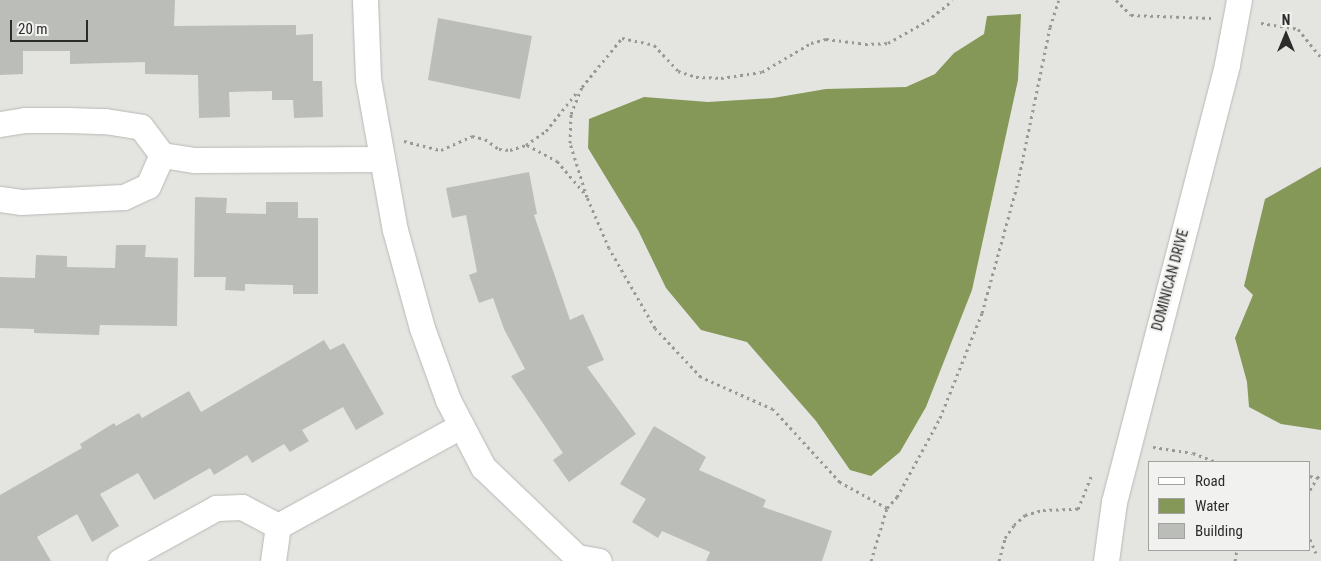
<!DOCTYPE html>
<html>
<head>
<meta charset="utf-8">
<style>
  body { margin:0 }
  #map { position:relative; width:1321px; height:561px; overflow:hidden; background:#e4e5e1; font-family:"Roboto Condensed",sans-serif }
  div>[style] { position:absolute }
  .water>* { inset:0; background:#859858 }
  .building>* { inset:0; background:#bbbdb9 }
  .path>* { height:3px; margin-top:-1.5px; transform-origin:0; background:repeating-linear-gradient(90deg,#989896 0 2.5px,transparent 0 6.5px) }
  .roads { filter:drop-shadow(0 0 1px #b7b9b5) drop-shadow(0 0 1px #b7b9b5) }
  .minor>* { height:25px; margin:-12.5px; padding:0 12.5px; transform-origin:12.5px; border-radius:12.5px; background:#fff }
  span { translate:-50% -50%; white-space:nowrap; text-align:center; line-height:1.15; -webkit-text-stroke:4px #f1f2ef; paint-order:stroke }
  .street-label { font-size:14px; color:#2c2c2b }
  .legend { position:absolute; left:1148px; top:461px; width:162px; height:90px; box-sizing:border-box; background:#f1f2ef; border:1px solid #a2a3a1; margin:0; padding:6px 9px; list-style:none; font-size:15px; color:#2c2c2b }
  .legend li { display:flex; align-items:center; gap:10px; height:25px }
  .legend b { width:25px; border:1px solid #a2a3a1 }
  .north { position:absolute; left:1261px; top:10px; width:50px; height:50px; -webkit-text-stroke:4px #f1f2ef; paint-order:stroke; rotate:0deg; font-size:14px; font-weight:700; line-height:20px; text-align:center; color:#2c2c2b }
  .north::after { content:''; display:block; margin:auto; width:18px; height:22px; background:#2c2c2b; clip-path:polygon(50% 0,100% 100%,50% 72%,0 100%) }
  .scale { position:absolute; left:10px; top:20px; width:78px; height:22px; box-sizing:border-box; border:2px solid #2c2c2b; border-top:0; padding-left:6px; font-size:15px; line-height:18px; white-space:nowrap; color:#2c2c2b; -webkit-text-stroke:4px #f1f2ef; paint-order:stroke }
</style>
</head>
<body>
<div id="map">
  <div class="water">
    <i style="clip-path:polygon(1021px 14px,1018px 80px,972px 290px,926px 407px,900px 452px,871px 476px,850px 470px,816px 421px,747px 342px,701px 330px,666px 288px,638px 230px,588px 148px,589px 119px,644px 97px,708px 102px,773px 98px,826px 89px,906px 87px,935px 74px,954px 53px,984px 34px,987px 16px)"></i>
    <i style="clip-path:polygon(1321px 167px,1321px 430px,1281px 424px,1249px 407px,1247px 382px,1235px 338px,1253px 295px,1244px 286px,1265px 199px)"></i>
  </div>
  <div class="building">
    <i style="clip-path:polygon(0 0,175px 0,174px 26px,296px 25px,296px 35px,313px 34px,313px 81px,322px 81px,323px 117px,294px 118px,293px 100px,272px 100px,272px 91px,229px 92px,230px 117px,199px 118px,198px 75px,145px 74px,145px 62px,70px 64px,70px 51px,23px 51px,23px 74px,0 75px)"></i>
    <i style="clip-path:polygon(438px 18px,532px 36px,520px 99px,428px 80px)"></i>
    <i style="clip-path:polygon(529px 172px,537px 214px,534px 215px,570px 320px,583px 314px,604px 360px,587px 367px,636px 434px,569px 482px,553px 460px,563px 453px,511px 376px,525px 369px,504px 329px,493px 298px,479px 303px,469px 275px,477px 272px,466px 215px,452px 218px,446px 188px)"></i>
    <i style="clip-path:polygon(195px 197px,227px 198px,226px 213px,266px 214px,266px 202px,298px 202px,298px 218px,318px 218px,318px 294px,293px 294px,293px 285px,245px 284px,245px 291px,225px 290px,226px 277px,194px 277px)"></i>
    <i style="clip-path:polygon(116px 245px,146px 245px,145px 257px,178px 258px,177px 326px,100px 325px,99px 335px,34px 333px,34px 329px,0 328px,0 277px,35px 278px,36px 255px,67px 256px,67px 267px,115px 268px)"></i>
    <i style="clip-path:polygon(324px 340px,330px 350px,344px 343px,384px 414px,356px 430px,343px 407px,302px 430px,309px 441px,290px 452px,284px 444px,252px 463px,247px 455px,214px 475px,210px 468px,154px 500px,138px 473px,100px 494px,119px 526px,92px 542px,77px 514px,37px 537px,51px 561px,0 561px,0 495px,82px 448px,80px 444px,114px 423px,116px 426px,139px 413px,142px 418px,189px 391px,201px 412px)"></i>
    <i style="clip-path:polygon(654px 426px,706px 457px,699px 470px,766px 500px,763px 507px,832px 531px,822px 561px,706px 561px,710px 552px,662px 531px,658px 538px,632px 522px,646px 499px,620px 484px)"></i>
  </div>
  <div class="path">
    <i style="left:1116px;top:0;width:21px;rotate:45deg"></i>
    <i style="left:1131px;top:15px;width:80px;rotate:2.1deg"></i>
    <i style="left:1261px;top:23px;width:37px;rotate:9deg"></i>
    <i style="left:1298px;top:29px;width:36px;rotate:51deg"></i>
    <i style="left:404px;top:141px;width:38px;rotate:14deg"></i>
    <i style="left:441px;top:150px;width:34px;rotate:-24deg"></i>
    <i style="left:472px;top:136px;width:13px;rotate:13deg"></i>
    <i style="left:485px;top:139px;width:17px;rotate:36deg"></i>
    <i style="left:499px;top:149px;width:11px;rotate:5deg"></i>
    <i style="left:510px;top:150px;width:17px;rotate:-17deg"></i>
    <i style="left:526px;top:145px;width:24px;rotate:-35deg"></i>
    <i style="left:546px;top:131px;width:50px;rotate:-51.5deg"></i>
    <i style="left:527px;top:145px;width:34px;rotate:28deg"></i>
    <i style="left:557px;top:161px;width:45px;rotate:49.5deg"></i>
    <i style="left:1153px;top:447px;width:40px;rotate:8.5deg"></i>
    <i style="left:1193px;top:453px;width:26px;rotate:21deg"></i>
    <i style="left:1310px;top:476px;width:7px;rotate:16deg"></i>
    <i style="left:1317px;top:478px;width:6px;rotate:-45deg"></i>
    <i style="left:1310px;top:490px;width:14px;rotate:-60deg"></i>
    <i style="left:887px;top:508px;width:54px;rotate:-151deg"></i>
    <i style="left:840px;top:482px;width:99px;rotate:-132.5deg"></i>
    <i style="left:773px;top:409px;width:79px;rotate:-156deg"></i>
    <i style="left:701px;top:377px;width:67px;rotate:-133.2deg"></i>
    <i style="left:655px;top:328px;width:92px;rotate:-119.9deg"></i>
    <i style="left:609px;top:248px;width:56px;rotate:-113.3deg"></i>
    <i style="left:587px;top:197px;width:57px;rotate:-107.5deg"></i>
    <i style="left:570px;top:143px;width:29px;rotate:-88deg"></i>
    <i style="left:571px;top:114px;width:29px;rotate:-68deg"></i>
    <i style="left:582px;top:87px;width:63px;rotate:-50.8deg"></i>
    <i style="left:622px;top:38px;width:33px;rotate:12deg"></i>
    <i style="left:654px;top:45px;width:35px;rotate:47deg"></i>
    <i style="left:678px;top:71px;width:19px;rotate:18deg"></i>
    <i style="left:696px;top:77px;width:25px;rotate:2deg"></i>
    <i style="left:721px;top:78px;width:41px;rotate:-8.3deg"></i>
    <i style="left:762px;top:72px;width:57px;rotate:-30.6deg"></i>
    <i style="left:811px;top:43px;width:16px;rotate:-15deg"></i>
    <i style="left:826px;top:39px;width:39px;rotate:7deg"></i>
    <i style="left:865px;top:44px;width:23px;rotate:-2deg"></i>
    <i style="left:888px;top:43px;width:45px;rotate:-29.4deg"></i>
    <i style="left:927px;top:21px;width:33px;rotate:-39deg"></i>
    <i style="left:1310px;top:539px;width:15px;rotate:67deg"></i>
    <i style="left:871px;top:561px;width:55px;rotate:-73.2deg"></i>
    <i style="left:887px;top:508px;width:15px;rotate:-48deg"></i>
    <i style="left:897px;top:497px;width:90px;rotate:-61.4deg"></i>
    <i style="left:940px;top:418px;width:113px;rotate:-68.2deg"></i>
    <i style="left:982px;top:313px;width:136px;rotate:-74.6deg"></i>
    <i style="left:1018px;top:182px;width:158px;rotate:-78.3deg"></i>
    <i style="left:1050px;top:27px;width:28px;rotate:-72deg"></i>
    <i style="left:999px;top:561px;width:24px;rotate:-75deg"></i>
    <i style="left:1005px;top:538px;width:16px;rotate:-55deg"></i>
    <i style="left:1014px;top:525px;width:15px;rotate:-42deg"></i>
    <i style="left:1025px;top:515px;width:19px;rotate:-16deg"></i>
    <i style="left:1043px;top:510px;width:35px;rotate:-2deg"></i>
    <i style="left:1078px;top:509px;width:38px;rotate:-68deg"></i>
    <i style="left:1235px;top:561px;width:11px;rotate:-80deg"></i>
  </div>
  <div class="roads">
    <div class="minor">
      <i style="left:365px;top:0;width:79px;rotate:87.8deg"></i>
      <i style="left:368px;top:79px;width:153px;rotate:79.9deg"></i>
      <i style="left:395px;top:230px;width:102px;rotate:74.6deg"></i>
      <i style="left:422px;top:328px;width:77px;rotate:70.1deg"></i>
      <i style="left:448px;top:400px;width:76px;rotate:62.4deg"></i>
      <i style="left:483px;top:467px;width:130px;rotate:43.8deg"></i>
      <i style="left:577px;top:557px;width:22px;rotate:10deg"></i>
      <i style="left:0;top:124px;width:24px;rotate:-9deg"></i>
      <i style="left:24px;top:120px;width:43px"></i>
      <i style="left:67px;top:120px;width:38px;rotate:2deg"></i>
      <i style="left:105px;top:121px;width:36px;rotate:9deg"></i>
      <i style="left:141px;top:127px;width:35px;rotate:53deg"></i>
      <i style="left:162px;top:155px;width:33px;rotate:9deg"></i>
      <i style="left:195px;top:160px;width:187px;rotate:-0.3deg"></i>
      <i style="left:0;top:199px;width:21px;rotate:8deg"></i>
      <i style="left:21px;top:202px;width:103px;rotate:-2.8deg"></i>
      <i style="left:124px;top:197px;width:26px;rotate:-25deg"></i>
      <i style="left:148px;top:186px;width:34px;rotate:-66deg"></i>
      <i style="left:278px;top:526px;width:209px;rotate:-28.7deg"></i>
      <i style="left:120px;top:561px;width:110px;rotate:-28.9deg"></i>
      <i style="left:216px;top:508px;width:26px;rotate:-2deg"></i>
      <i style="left:242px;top:507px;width:41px;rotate:27.8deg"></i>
      <i style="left:273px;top:561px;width:35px;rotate:-82deg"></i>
      <i style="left:1106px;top:561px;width:60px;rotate:-82.3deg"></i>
      <i style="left:1114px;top:502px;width:452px;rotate:-75.5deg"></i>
      <i style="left:1227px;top:64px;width:65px;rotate:-79.4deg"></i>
    </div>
  </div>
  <div class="street-label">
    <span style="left:1170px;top:280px;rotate:-75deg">DOMINICAN DRIVE</span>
  </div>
  <ul class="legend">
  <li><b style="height:6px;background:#fff"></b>Road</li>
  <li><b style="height:14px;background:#859858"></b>Water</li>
  <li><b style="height:14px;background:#bbbdb9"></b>Building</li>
  </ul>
  <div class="north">N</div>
  <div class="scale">20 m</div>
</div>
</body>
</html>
